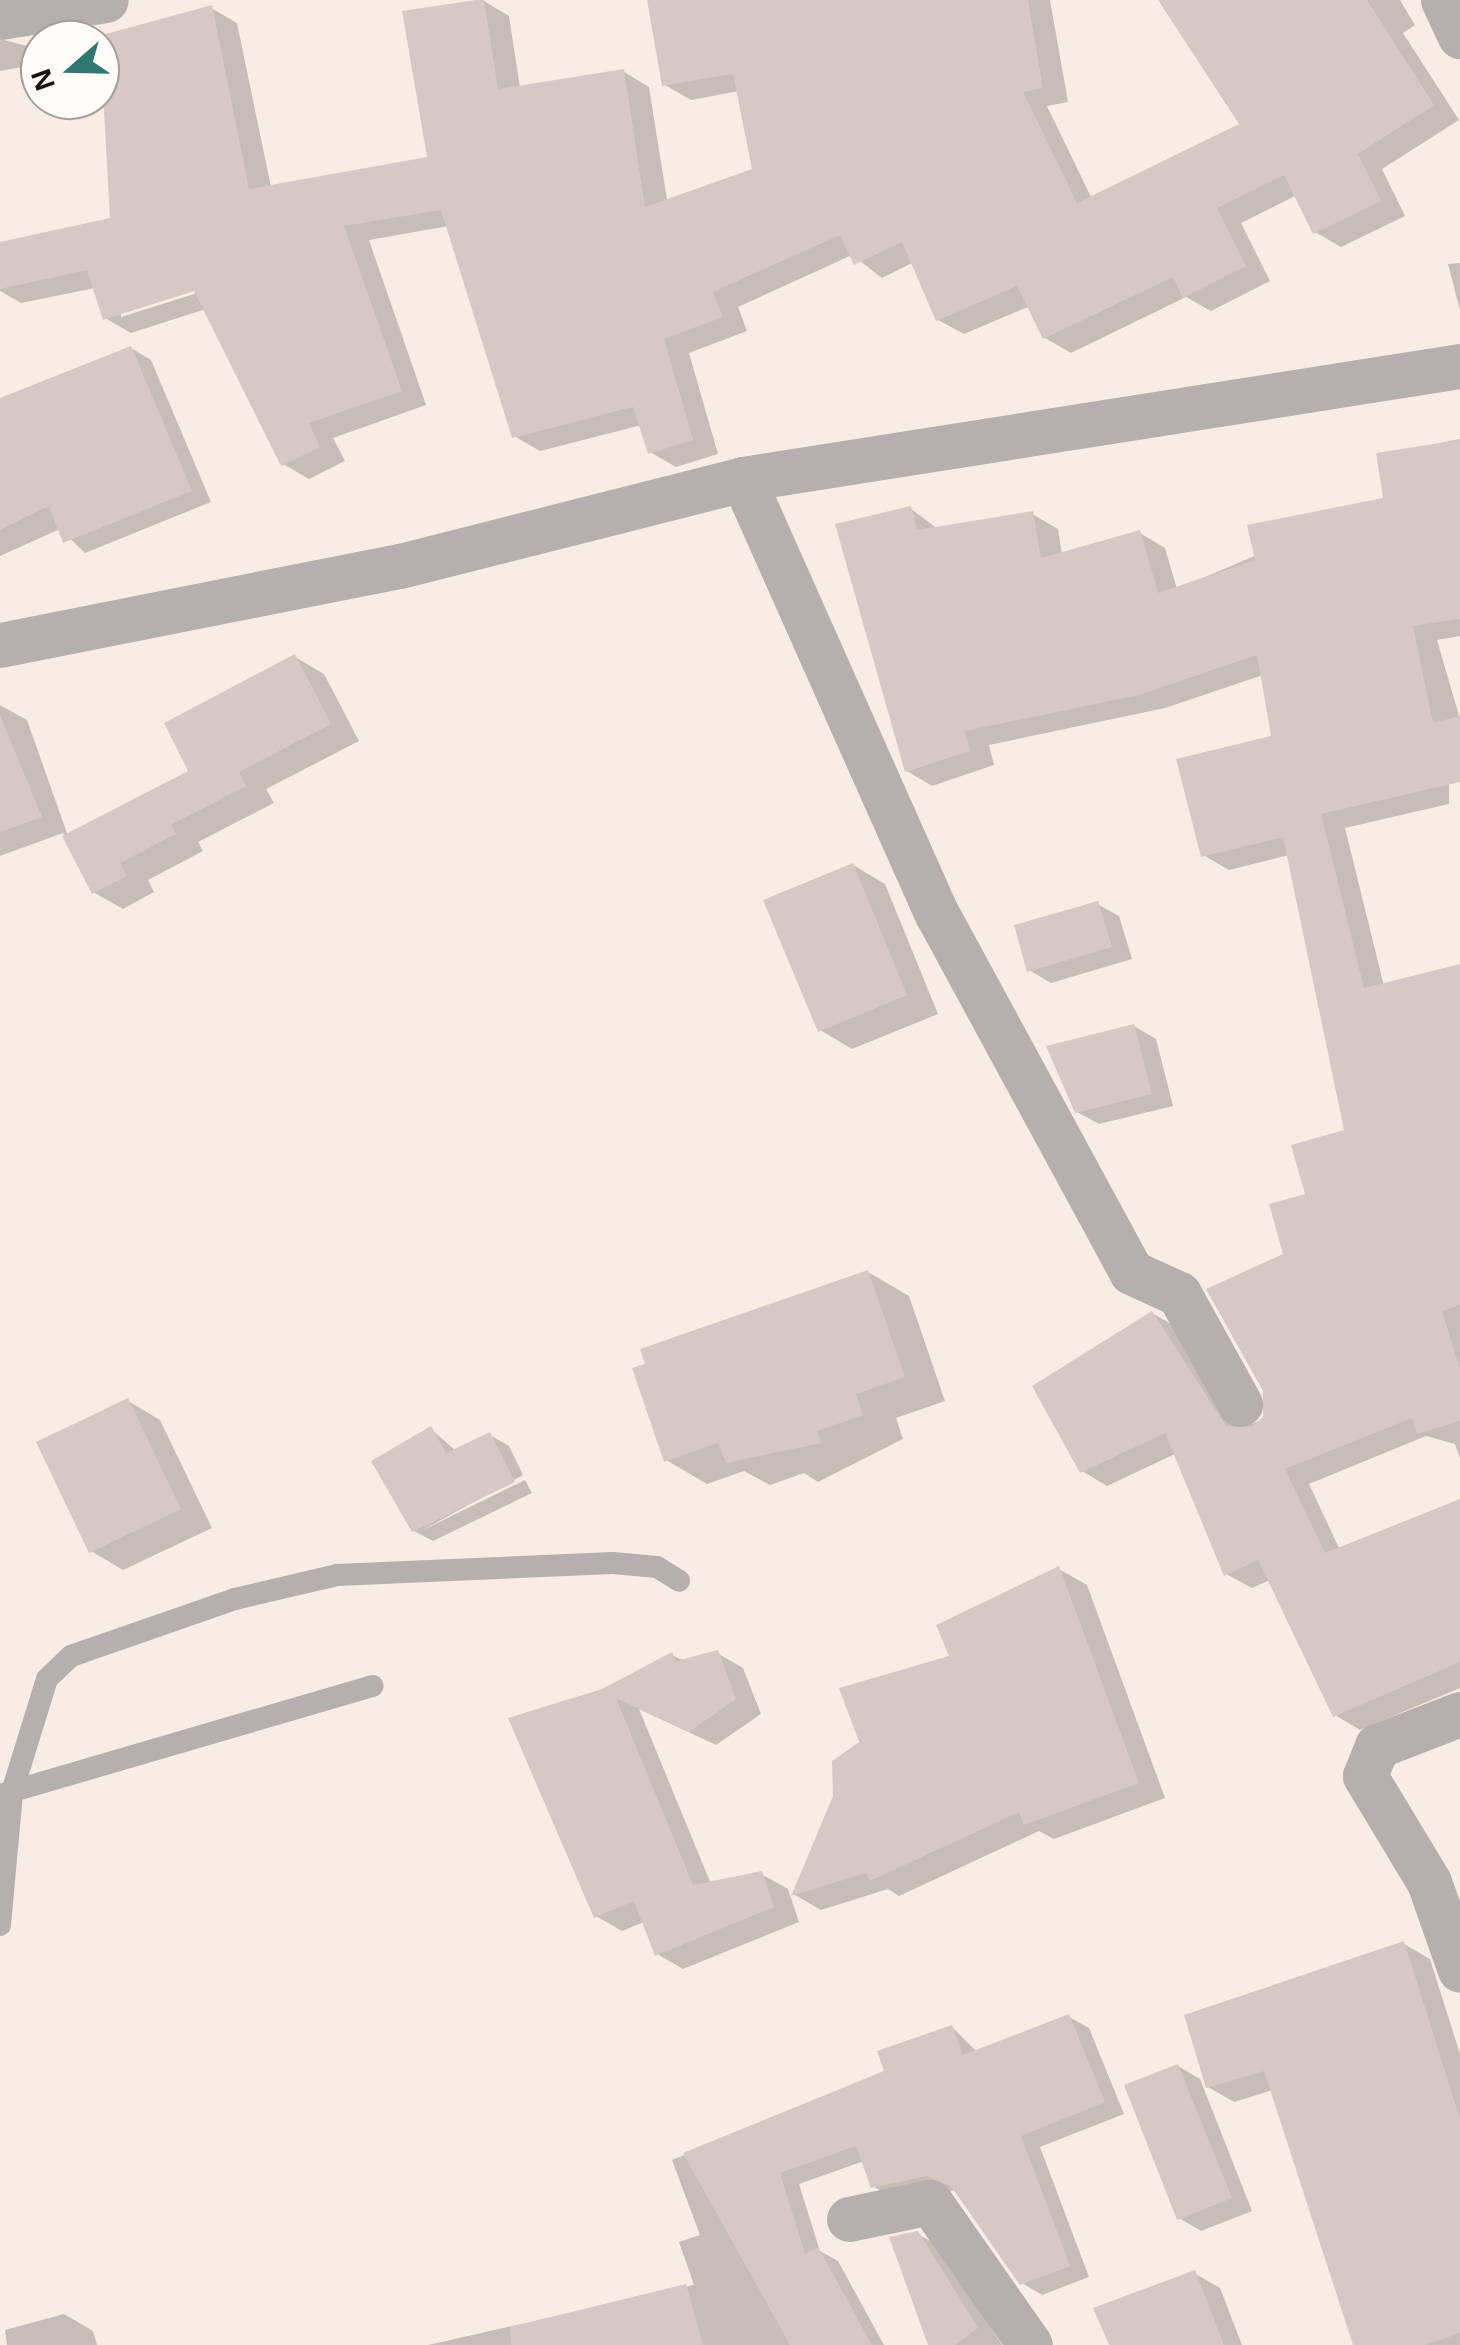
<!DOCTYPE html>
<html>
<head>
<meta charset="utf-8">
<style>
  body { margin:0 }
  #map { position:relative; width:1460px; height:2345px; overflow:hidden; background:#f9ece5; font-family:Arial,sans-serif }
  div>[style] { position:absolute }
  .shadow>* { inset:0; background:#0003 }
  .building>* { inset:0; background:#d7c8c6 }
  .lane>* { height:22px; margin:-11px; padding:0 11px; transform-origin:11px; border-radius:11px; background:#b5b0ad }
  .street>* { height:45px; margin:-22.5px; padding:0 22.5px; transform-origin:22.5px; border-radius:22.5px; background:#b5b0ad }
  span { translate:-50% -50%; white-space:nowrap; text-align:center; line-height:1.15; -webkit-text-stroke:8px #fffcfa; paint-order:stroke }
  .north { position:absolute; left:20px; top:20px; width:100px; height:100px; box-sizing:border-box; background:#fffcfa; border:2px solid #a29f9c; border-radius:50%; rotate:250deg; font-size:28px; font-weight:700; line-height:40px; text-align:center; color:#171310 }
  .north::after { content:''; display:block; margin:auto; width:35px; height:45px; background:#307871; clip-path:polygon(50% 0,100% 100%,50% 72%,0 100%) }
</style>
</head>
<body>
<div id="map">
  <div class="shadow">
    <i style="clip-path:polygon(evenodd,649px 0,1050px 0,1068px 102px,1047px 106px,1092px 199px,1243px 125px,1161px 0,1400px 0,1415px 25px,1403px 33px,1459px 120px,1382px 169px,1405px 216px,1341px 247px,1315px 232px,1297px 195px,1241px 223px,1270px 281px,1211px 311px,1186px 297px,1071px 353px,1045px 338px,1030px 306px,964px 334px,938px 320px,914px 262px,882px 278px,852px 255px,738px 307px,747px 331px,689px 353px,718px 454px,676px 467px,650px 452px,642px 425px,540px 451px,514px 436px,449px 226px,369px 240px,426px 405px,333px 438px,345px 461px,309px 479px,283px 464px,206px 309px,131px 333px,105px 318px,95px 288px,21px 303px,0 291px,0 244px,112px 220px,100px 40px,92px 40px,211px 8px,237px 23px,271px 187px,430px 159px,484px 1px,509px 16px,520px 88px,624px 72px,649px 87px,668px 206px,755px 171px,739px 91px,691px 100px,665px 85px,649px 0,205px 285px,207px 290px,121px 317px,121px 311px,205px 285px)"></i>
    <i style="clip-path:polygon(0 39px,35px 48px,38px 64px,0 71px)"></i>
    <i style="clip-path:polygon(1460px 263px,1460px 310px,1448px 264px)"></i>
    <i style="clip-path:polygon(131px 348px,151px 360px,211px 502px,85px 553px,60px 529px,0 556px,0 399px)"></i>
    <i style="clip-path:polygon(1460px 439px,1460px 636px,1437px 640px,1460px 719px,1460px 772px,1449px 773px,1449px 804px,1345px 828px,1384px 986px,1460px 967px,1460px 1458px,1455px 1444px,1426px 1436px,1309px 1484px,1340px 1550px,1460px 1502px,1460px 1688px,1360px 1730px,1335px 1715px,1270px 1580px,1252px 1588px,1226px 1574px,1177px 1453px,1107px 1486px,1082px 1471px,1152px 1313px,1178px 1328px,1242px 1429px,1265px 1418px,1286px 1255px,1347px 1132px,1289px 855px,1229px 870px,1203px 855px,1274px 738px,1263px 675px,1165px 708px,989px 745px,994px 765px,932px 786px,907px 771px,911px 509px,938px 529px,1032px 514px,1058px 529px,1062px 555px,1140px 533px,1165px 548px,1177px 589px,1386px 500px,1379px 455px)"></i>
    <i style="clip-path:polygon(295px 657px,324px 674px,359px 741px,266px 789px,274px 803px,198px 842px,203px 851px,148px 880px,154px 892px,123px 909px,93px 892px,63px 833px,0 856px,0 705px,27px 720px,68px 836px,192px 772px)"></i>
    <i style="clip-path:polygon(853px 865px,885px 884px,938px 1014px,852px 1049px,820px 1030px)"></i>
    <i style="clip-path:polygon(1097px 904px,1119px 916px,1132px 959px,1051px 983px,1029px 970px)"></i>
    <i style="clip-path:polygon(1134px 1026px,1156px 1039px,1173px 1106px,1099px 1124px,1077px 1112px)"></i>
    <i style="clip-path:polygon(868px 1272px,909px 1296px,945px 1401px,896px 1418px,903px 1439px,818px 1482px,804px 1473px,770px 1485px,744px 1471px,707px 1484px,666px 1460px)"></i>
    <i style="clip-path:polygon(128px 1401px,160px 1420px,212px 1528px,123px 1570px,91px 1551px)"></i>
    <i style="clip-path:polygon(431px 1429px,456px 1451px,490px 1435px,509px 1446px,523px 1475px,421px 1531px,525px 1480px,532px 1493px,433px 1541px,414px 1531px)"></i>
    <i style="clip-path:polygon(1059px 1569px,1087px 1585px,1165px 1798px,1054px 1839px,1039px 1831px,899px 1896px,888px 1889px,821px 1910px,795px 1895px,862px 1743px)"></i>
    <i style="clip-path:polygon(717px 1653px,743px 1668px,761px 1714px,716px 1745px,639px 1709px,711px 1884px,761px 1874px,788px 1889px,799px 1922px,683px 1969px,657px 1954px,644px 1922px,622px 1931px,596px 1916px,602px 1692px,672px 1655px,684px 1661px)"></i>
    <i style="clip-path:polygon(1404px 1944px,1430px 1959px,1460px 2054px,1460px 2345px,1355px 2345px,1273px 2090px,1234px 2102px,1208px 2087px)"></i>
    <i style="clip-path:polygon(1069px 2017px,1089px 2028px,1124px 2114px,1040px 2147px,1089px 2277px,1042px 2295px,1022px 2283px,956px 2190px,893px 2198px,873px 2186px,864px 2161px,799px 2184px,820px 2251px,838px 2261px,884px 2345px,428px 2345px,694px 2285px,679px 2242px,700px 2235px,672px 2160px,887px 2073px,952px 2027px,977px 2052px)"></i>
    <i style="clip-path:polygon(1178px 2066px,1200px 2079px,1252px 2211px,1201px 2231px,1179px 2218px)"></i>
    <i style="clip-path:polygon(918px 2234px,939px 2246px,1002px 2345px,931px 2345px)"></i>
    <i style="clip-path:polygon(1194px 2273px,1220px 2288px,1242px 2345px,1111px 2345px)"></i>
    <i style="clip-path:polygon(64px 2314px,93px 2331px,97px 2345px,7px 2345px,5px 2330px)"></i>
  </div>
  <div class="building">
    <i style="clip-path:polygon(476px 0,484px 0,498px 89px,624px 69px,645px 207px,752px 169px,733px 74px,662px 86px,647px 0,1028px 0,1043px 88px,1023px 92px,1077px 203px,1239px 124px,1158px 0,1367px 0,1434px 105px,1358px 154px,1381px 201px,1313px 234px,1284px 175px,1217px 208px,1246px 266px,1183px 298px,1173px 277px,1043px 339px,1017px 286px,936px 321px,902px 242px,854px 265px,840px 235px,713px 292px,723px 317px,664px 339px,693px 440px,648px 454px,633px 407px,512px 438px,441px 210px,344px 226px,402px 391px,309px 423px,320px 447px,281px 466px,194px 291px,103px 320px,87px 270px,0 289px,0 242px,110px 218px,100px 40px,84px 40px,212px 5px,249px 189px,427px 157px,402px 11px)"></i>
    <i style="clip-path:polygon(131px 346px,192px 491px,63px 543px,49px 506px,0 530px,0 398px)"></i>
    <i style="clip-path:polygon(1460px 440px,1460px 619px,1413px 626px,1433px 723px,1460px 716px,1460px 782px,1321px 814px,1364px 988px,1460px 964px,1460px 1305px,1442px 1311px,1460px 1369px,1460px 1421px,1417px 1434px,1412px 1418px,1285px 1469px,1325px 1553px,1460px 1499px,1460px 1662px,1333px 1717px,1258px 1560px,1224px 1576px,1165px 1433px,1080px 1473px,1032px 1386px,1152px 1311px,1226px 1426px,1252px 1427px,1263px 1417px,1263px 1391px,1206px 1289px,1283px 1254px,1269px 1204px,1305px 1194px,1291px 1145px,1344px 1130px,1283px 837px,1201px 857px,1176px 759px,1271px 736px,1257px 655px,1139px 695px,965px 731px,970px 751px,905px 772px,835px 524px,911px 506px,917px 530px,1033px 511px,1041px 558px,1140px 530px,1158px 593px,1255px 560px,1247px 525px,1383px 498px,1376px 453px)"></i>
    <i style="clip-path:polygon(295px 654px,331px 724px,239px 772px,246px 786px,171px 825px,176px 834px,120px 863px,127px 876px,92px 894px,62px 836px,188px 771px,164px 723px)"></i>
    <i style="clip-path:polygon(0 715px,42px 817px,0 832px)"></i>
    <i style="clip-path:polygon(853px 863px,907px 995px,818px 1032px,763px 900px)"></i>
    <i style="clip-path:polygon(1098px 901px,1112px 947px,1027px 972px,1014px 925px)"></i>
    <i style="clip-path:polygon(1134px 1024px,1152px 1094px,1075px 1113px,1046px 1046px)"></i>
    <i style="clip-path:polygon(868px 1270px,905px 1377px,856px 1394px,863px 1415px,817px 1431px,821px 1443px,726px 1463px,718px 1443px,664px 1462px,632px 1368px,645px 1364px,640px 1349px)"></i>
    <i style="clip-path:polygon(128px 1398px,181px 1509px,89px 1553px,36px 1442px)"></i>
    <i style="clip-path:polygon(431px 1426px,446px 1453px,490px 1432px,515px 1482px,412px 1532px,371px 1461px)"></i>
    <i style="clip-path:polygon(1059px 1566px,1139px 1783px,1024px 1825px,1019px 1812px,870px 1881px,866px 1873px,791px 1896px,833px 1796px,832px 1761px,859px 1742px,839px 1688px,949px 1656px,936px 1625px)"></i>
    <i style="clip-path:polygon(718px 1650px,736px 1699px,689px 1732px,616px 1698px,693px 1885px,762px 1871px,774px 1907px,655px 1956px,634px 1901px,594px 1918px,508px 1718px,602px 1689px,672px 1652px,676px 1661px)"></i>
    <i style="clip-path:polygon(1404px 1941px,1460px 2119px,1460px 2333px,1425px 2345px,1353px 2345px,1264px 2071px,1206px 2088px,1184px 2015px)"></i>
    <i style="clip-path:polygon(1069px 2014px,1105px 2102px,1021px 2136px,1070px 2266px,1020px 2285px,951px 2186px,926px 2176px,871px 2188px,856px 2146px,780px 2173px,805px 2254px,818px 2247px,872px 2345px,790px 2345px,683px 2153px,884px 2071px,877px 2051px,952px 2025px,963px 2055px)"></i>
    <i style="clip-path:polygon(1178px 2064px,1232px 2198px,1177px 2220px,1124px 2085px)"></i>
    <i style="clip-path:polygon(918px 2231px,978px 2328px,955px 2345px,928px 2345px,889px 2237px)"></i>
    <i style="clip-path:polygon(1195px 2270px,1224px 2345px,1109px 2345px,1093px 2308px)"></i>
    <i style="clip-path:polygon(686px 2284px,703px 2345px,511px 2345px,510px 2327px)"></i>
  </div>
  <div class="lane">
    <i style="left:3px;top:1794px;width:385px;rotate:-16.3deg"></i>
    <i style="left:0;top:1925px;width:134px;rotate:-84.8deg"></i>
    <i style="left:12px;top:1792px;width:118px;rotate:-72.8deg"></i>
    <i style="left:47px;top:1679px;width:33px;rotate:-44deg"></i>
    <i style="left:71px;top:1656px;width:174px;rotate:-19.2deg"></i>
    <i style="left:235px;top:1599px;width:105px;rotate:-13.2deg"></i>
    <i style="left:337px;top:1575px;width:276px;rotate:-2.5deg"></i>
    <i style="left:613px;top:1563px;width:44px;rotate:5.2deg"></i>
    <i style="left:657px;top:1567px;width:26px;rotate:32deg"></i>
  </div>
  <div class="street">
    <i style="left:1443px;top:0;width:40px;rotate:65deg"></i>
    <i style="left:0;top:17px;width:107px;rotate:-9.1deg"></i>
    <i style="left:743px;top:479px;width:476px;rotate:66deg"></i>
    <i style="left:937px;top:914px;width:407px;rotate:61.5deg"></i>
    <i style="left:1131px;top:1272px;width:53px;rotate:24.6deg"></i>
    <i style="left:1179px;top:1294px;width:126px;rotate:61deg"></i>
    <i style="left:0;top:645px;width:408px;rotate:-11.2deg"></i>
    <i style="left:400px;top:566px;width:354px;rotate:-14.2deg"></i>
    <i style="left:743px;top:479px;width:726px;rotate:-8.96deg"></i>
    <i style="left:1460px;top:1714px;width:89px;rotate:158.9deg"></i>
    <i style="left:1377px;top:1746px;width:32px;rotate:112deg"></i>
    <i style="left:1365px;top:1776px;width:124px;rotate:58.9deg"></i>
    <i style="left:1429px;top:1882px;width:93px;rotate:70.6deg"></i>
    <i style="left:849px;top:2219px;width:83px;rotate:-11.9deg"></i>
    <i style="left:930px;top:2202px;width:174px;rotate:55deg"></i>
  </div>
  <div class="north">N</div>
</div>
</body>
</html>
